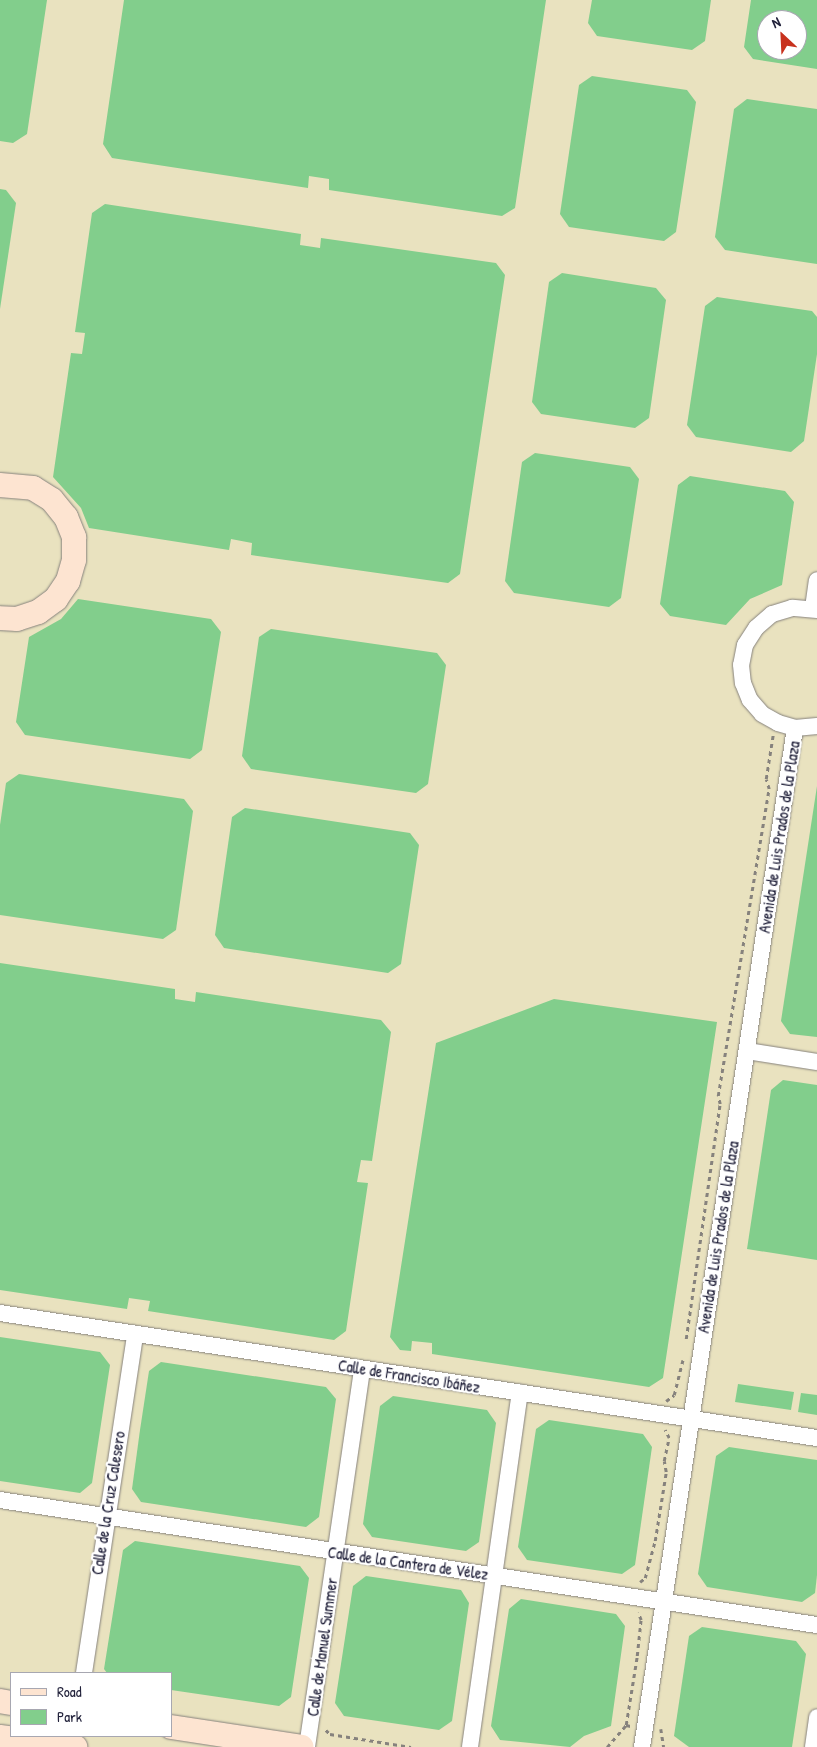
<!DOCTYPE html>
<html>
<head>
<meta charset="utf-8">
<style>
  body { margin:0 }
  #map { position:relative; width:817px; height:1747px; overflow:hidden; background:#e9e2bf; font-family:"Patrick Hand",sans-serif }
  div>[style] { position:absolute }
  .green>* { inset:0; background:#82ce8c }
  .path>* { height:2.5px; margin-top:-1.25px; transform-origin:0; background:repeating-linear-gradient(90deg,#86827d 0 4px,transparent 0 8px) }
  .roads { filter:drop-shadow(0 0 1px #86827d) drop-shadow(0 0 1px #86827d) }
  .street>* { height:16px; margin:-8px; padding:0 8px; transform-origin:8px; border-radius:8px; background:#fff }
  .secondary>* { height:24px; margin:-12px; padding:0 12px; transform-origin:12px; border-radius:12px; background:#fde4d1 }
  span { translate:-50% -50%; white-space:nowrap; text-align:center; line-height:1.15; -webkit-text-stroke:4.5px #fff; paint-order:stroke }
  .street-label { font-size:16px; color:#22223b }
  .legend { position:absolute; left:10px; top:1672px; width:162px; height:65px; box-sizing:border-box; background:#fff; border:1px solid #a7a7b1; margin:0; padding:6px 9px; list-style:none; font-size:15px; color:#22223b }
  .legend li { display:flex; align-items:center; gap:10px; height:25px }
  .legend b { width:25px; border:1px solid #a7a7b1 }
  .north { position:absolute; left:757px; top:10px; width:50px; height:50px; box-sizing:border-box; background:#fff; border:1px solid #a7a7b1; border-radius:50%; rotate:335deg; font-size:14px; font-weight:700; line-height:20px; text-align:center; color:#22223b }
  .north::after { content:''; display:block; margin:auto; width:18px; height:22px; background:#c8321e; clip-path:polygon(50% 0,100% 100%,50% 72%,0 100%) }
</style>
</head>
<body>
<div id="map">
  <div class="green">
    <i style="clip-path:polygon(0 0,47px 0,27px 134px,13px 143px,0 141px)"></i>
    <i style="clip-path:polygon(124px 0,546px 0,515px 208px,502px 216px,329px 190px,329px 179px,309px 176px,308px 188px,112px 158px,103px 144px)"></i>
    <i style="clip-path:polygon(592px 0,711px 0,705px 41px,692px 50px,597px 36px,588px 23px)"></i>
    <i style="clip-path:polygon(evenodd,751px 0,817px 0,817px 69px,753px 59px,744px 47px,751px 0,767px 20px,797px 20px,797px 50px,767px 50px,767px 20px)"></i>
    <i style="clip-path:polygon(592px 76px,687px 90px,696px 102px,676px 232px,664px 241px,569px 227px,560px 214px,579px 85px)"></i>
    <i style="clip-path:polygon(747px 99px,817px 109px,817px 264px,725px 250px,715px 237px,734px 109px)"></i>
    <i style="clip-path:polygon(0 189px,6px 190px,16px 203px,0 309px)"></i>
    <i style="clip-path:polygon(105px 204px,301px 234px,300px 245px,320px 248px,321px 238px,496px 263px,505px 275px,460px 574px,448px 583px,251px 555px,252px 543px,231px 539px,229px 550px,89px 528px,81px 508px,53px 477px,71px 353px,82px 354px,85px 333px,75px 332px,92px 213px)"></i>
    <i style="clip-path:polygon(562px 273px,656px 288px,666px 300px,649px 418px,635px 428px,541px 414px,532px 402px,549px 282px)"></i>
    <i style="clip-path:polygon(717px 297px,812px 311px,817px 317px,817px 354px,804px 441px,791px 452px,696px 437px,687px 425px,705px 306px)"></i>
    <i style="clip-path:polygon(535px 453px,630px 467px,639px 479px,621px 598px,609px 607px,514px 593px,505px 581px,522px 462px)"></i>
    <i style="clip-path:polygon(690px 476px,785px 491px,794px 502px,782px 585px,750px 599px,726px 625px,670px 616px,660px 604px,678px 485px)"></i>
    <i style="clip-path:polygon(78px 599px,211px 619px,221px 632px,202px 750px,190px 759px,25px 735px,16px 722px,29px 637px,61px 619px)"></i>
    <i style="clip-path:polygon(271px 629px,437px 653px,446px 665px,428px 784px,416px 793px,251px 769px,242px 756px,259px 637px)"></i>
    <i style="clip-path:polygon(19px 774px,184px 799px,193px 811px,176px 930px,163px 939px,0 915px,0 825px,6px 783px)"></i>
    <i style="clip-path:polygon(817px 786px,817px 1037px,790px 1034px,781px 1021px)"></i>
    <i style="clip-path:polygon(245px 808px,410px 833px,419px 845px,401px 964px,388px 973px,224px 948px,215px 935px,232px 817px)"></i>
    <i style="clip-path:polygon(0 963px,175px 989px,175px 999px,195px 1002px,196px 992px,381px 1020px,391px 1032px,372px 1161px,361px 1160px,357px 1182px,368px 1183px,346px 1331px,334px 1340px,148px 1311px,150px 1301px,129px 1298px,127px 1309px,0 1290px)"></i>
    <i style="clip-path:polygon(554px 999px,717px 1022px,663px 1378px,649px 1387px,432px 1354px,432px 1343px,412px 1341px,411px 1351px,400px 1350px,390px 1337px,436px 1043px)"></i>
    <i style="clip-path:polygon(783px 1080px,817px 1085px,817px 1260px,747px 1249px,771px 1090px)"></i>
    <i style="clip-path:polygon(0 1337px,100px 1352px,110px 1365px,92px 1483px,80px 1493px,0 1481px)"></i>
    <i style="clip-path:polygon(161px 1362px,326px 1387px,336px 1399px,319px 1517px,306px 1527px,141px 1502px,132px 1489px,140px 1430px,149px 1371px)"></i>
    <i style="clip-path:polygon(738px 1384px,794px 1392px,791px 1410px,735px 1402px)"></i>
    <i style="clip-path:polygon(801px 1393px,817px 1395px,817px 1415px,798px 1412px)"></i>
    <i style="clip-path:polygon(393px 1396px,487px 1410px,496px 1423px,479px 1542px,466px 1551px,372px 1537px,363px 1524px,380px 1406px)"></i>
    <i style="clip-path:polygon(549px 1420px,643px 1434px,652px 1447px,635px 1565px,622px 1574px,527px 1560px,518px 1547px,536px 1429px)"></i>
    <i style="clip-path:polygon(729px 1447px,817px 1460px,817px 1575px,815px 1593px,802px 1602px,707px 1587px,698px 1574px,716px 1456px)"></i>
    <i style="clip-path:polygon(135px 1541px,300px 1566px,309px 1578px,291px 1697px,279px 1706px,171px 1690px,171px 1673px,107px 1673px,104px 1669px,123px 1550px)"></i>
    <i style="clip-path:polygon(366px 1576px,461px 1590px,469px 1603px,452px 1721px,439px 1730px,344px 1716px,335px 1703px,353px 1586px)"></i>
    <i style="clip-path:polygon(521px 1599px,616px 1614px,625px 1626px,611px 1726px,584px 1736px,570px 1747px,500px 1740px,491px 1726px,509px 1609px)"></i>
    <i style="clip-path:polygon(702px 1627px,796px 1641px,806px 1654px,792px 1747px,689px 1747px,674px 1736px,689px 1636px)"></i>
  </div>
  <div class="path">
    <i style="left:686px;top:1339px;width:237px;rotate:-81.8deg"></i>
    <i style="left:720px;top:1104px;width:8px;rotate:-104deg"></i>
    <i style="left:718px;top:1096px;width:311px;rotate:-80.6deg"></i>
    <i style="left:769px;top:789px;width:10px;rotate:-107deg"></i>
    <i style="left:766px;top:779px;width:45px;rotate:-81deg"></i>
    <i style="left:666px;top:1401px;width:10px;rotate:-37deg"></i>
    <i style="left:674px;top:1395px;width:36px;rotate:-76deg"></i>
    <i style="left:640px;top:1582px;width:6px;rotate:-39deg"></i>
    <i style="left:645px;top:1578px;width:38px;rotate:-75deg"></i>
    <i style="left:655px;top:1541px;width:70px;rotate:-80.9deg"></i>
    <i style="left:666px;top:1472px;width:11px;rotate:-100deg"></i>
    <i style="left:664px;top:1461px;width:24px;rotate:-78deg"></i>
    <i style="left:669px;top:1438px;width:9px;rotate:-117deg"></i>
    <i style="left:626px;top:1725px;width:70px;rotate:-80.9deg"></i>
    <i style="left:637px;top:1656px;width:36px;rotate:-84deg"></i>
    <i style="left:641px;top:1620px;width:8px;rotate:-113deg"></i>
    <i style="left:661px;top:1729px;width:18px;rotate:81deg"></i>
    <i style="left:326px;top:1730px;width:6px;rotate:45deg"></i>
    <i style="left:330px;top:1734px;width:82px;rotate:9.1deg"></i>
    <i style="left:607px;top:1747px;width:29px;rotate:-49deg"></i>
    <i style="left:626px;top:1725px;width:5px;rotate:11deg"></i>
  </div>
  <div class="roads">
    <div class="street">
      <i style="left:813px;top:608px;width:28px;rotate:-82deg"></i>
      <i style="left:817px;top:610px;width:25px;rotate:-175deg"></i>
      <i style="left:792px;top:608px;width:21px;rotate:163deg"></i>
      <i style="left:772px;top:614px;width:21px;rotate:139deg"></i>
      <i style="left:756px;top:628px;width:20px;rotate:123deg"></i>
      <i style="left:745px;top:645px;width:20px;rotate:101deg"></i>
      <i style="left:741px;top:665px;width:18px;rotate:84deg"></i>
      <i style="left:743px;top:683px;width:18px;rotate:68deg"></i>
      <i style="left:750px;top:700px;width:18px;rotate:49deg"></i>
      <i style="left:762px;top:714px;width:18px;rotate:29deg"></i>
      <i style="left:778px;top:723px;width:18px;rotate:16deg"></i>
      <i style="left:795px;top:728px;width:22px;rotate:-5deg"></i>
      <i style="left:747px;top:1051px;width:71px;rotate:8.9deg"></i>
      <i style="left:0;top:1313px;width:827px;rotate:8.7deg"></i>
      <i style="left:0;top:1500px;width:827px;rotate:8.7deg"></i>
      <i style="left:84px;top:1673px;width:343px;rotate:-81.4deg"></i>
      <i style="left:307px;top:1747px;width:382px;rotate:-81.7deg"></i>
      <i style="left:470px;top:1747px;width:358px;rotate:-82deg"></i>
      <i style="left:642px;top:1747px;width:1030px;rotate:-81.46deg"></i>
      <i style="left:813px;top:1747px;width:30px;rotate:-82deg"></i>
    </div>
    <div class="secondary">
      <i style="left:0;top:485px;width:33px;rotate:5deg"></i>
      <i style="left:33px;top:488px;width:22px;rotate:32deg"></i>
      <i style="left:52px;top:500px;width:22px;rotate:51deg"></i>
      <i style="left:66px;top:517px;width:22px;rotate:68deg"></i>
      <i style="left:74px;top:537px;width:23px;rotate:90deg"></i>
      <i style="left:74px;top:560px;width:22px;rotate:106deg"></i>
      <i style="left:68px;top:581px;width:22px;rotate:124deg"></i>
      <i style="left:56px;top:599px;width:22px;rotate:144deg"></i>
      <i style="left:38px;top:612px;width:22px;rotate:162deg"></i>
      <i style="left:17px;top:619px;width:17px;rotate:-177deg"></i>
      <i style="left:0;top:1701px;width:11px;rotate:10deg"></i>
      <i style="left:171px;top:1727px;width:132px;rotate:8.7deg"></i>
      <i style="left:0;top:1737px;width:76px;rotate:7.6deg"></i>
    </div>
  </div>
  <div class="street-label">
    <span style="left:779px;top:837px;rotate:-81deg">Avenida de Luis Prados de la Plaza</span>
    <span style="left:718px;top:1237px;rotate:-81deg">Avenida de Luis Prados de la Plaza</span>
    <span style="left:409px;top:1376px;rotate:9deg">Calle de Francisco Ibáñez</span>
    <span style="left:108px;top:1503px;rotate:-81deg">Calle de la Cruz Calesero</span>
    <span style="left:408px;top:1563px;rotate:8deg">Calle de la Cantera de Vélez</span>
    <span style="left:322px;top:1647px;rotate:-82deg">Calle de Manuel Summer</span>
  </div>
  <ul class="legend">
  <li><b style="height:6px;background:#fde4d1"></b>Road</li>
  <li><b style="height:14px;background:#82ce8c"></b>Park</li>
  </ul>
  <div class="north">N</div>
</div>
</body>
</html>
